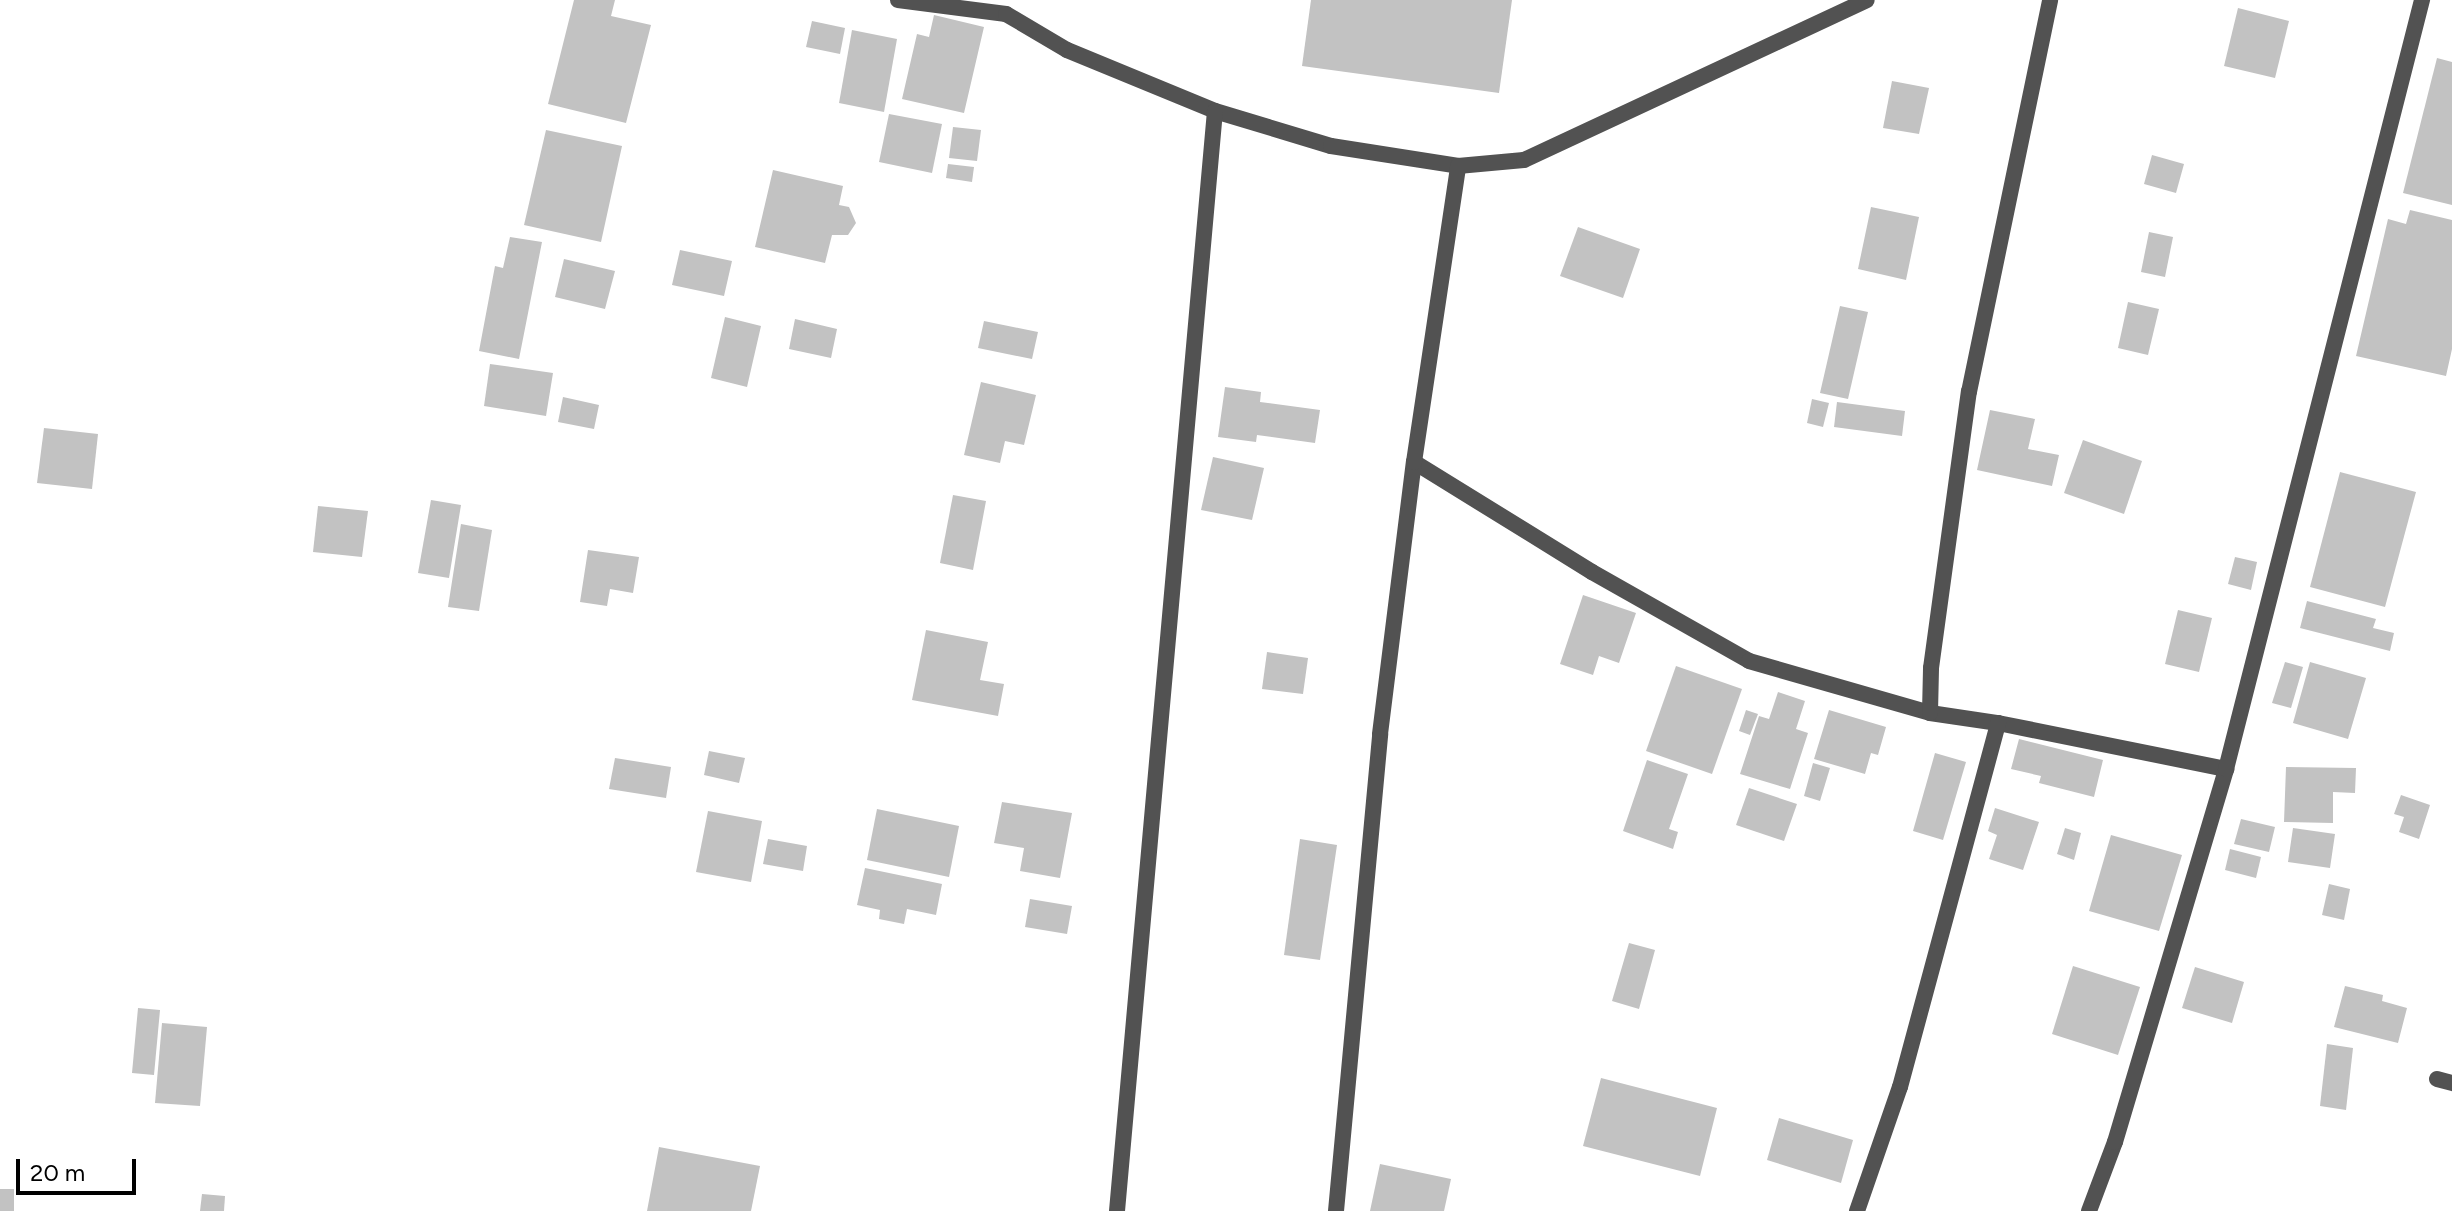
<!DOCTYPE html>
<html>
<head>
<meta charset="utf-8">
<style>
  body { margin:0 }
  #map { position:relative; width:2452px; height:1211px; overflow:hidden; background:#fff; font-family:Figtree,sans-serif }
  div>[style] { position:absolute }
  .building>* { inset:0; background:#c2c2c2 }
  .service>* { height:16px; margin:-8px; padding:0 8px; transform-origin:8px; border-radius:8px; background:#525252 }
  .minor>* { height:16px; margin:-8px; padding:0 8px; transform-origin:8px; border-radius:8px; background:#525252 }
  span { translate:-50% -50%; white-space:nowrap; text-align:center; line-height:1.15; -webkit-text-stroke:6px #fff; paint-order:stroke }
  .scale { position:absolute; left:16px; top:1159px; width:120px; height:36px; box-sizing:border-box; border:4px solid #000; border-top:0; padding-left:10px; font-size:24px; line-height:28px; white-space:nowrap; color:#000; -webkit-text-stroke:6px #fff; paint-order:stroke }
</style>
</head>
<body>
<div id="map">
  <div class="building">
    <i style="clip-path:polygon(574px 0,615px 0,611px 16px,651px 25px,626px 123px,548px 104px)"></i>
    <i style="clip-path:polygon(1311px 0,1512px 0,1499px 93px,1302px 66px)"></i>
    <i style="clip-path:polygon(2238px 8px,2289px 21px,2275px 78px,2224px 66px)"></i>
    <i style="clip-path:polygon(934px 15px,984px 27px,964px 113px,902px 99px,917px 34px,929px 37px)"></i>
    <i style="clip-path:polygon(812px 21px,845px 28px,840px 54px,806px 47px)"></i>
    <i style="clip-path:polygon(852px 30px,897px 39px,884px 112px,839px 103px)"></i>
    <i style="clip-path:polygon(2437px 58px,2452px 62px,2452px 205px,2403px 193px)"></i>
    <i style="clip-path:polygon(1892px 81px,1929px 88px,1919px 134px,1883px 128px)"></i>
    <i style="clip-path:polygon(889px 114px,942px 124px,932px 173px,879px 162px)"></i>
    <i style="clip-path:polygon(953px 127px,981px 130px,977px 161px,949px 158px)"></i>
    <i style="clip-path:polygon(546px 130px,622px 146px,601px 242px,524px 225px)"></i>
    <i style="clip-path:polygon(2152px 155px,2184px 164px,2176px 193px,2144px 184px)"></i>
    <i style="clip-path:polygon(948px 164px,974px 167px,972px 182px,946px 178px)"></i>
    <i style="clip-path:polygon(773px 170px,843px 186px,839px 205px,849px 207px,856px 223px,848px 235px,832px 235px,825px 263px,755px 247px)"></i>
    <i style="clip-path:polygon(1871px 207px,1919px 217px,1906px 280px,1858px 269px)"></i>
    <i style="clip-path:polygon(2410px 210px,2452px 220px,2452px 349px,2446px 376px,2356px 356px,2388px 219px,2406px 224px)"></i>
    <i style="clip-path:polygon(1578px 227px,1640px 249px,1623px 298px,1560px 276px)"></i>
    <i style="clip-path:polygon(2149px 232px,2173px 237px,2165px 277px,2141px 272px)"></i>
    <i style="clip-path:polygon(510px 237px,542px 242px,519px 359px,479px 351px,495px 266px,503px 268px)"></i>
    <i style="clip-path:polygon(680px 250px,732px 261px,724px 296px,672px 285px)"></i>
    <i style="clip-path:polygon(564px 259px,615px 271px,605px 309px,555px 297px)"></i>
    <i style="clip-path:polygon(2128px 302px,2159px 309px,2148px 355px,2118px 348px)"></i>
    <i style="clip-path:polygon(1840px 306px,1868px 312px,1848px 399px,1820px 393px)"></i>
    <i style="clip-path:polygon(725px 317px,761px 326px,747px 387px,711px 378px)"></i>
    <i style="clip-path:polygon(795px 319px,837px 329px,831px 358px,789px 349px)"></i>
    <i style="clip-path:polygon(984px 321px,1038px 332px,1032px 359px,978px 348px)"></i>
    <i style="clip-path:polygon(490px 364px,553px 373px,546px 416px,484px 406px)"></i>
    <i style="clip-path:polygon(981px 382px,1036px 395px,1024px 445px,1005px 441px,1000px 463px,964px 455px)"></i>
    <i style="clip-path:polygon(1225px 387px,1261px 392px,1260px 402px,1320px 410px,1315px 443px,1257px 435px,1256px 442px,1218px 437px)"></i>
    <i style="clip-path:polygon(563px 397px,599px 405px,594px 429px,558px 422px)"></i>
    <i style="clip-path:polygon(1812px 399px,1829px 403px,1823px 427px,1807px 423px)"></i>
    <i style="clip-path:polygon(1837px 402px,1905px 411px,1902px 436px,1834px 427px)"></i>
    <i style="clip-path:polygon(1990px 410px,2035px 419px,2028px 449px,2059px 455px,2052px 486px,1977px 470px)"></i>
    <i style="clip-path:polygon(44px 428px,98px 434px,92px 489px,37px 483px)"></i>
    <i style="clip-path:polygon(2083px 440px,2142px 461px,2124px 514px,2064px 493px)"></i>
    <i style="clip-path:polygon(1213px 457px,1264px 468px,1252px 520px,1201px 510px)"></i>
    <i style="clip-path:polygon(2340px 472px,2416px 492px,2385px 607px,2310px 587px)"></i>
    <i style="clip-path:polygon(953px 495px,986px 501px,973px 570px,940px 563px)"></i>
    <i style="clip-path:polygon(431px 500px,461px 505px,449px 578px,418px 573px)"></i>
    <i style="clip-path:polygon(318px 506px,368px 511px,362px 557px,313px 552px)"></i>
    <i style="clip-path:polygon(461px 524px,492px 530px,479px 611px,448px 607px)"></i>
    <i style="clip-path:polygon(588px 550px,639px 557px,633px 593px,610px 589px,607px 606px,580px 602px)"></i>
    <i style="clip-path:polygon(2235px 557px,2257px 562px,2251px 590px,2228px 584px)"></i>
    <i style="clip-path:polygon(1583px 595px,1636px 613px,1619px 663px,1599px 656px,1593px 675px,1560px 664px)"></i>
    <i style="clip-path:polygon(2307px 601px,2376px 619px,2373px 628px,2394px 633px,2390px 651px,2300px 628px)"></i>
    <i style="clip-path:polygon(2178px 610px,2212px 618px,2199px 672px,2165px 664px)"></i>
    <i style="clip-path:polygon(926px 630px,988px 642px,980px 680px,1004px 684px,998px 716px,912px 700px)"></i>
    <i style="clip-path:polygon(1267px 652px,1308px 658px,1303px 694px,1262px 689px)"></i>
    <i style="clip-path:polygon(2285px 662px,2303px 667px,2291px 708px,2272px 703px)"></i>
    <i style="clip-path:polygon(2310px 662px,2366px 678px,2348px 739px,2293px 723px)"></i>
    <i style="clip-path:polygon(1676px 666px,1742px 689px,1712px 774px,1646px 751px)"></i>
    <i style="clip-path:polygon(1778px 692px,1805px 701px,1796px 729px,1808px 733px,1790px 789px,1740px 774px,1759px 716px,1769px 719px)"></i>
    <i style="clip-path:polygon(1746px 710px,1758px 714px,1750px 735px,1739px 731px)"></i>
    <i style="clip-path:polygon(1829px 710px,1886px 727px,1878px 755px,1871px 753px,1865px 774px,1814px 759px)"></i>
    <i style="clip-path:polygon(2019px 739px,2103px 760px,2094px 797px,2039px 783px,2041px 776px,2011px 769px)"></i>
    <i style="clip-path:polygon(709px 751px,745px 758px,739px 783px,704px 775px)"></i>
    <i style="clip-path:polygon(1935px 753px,1966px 762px,1943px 840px,1913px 831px)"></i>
    <i style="clip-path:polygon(615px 758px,671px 767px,666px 798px,609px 789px)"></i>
    <i style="clip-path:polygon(1647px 760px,1688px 774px,1669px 829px,1678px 832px,1673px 849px,1623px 831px)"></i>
    <i style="clip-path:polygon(1813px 763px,1830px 768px,1820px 801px,1804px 796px)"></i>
    <i style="clip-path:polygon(2286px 767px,2356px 768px,2355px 793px,2333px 792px,2333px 823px,2284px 822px)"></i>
    <i style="clip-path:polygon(1749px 788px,1797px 804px,1784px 841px,1736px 825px)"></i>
    <i style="clip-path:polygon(2401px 795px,2430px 805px,2419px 839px,2399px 832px,2404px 817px,2394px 814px)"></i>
    <i style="clip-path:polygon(1002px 802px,1072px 813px,1060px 878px,1020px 871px,1024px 848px,994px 843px)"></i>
    <i style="clip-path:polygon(1995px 808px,2039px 822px,2023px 870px,1989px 859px,1997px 835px,1988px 831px)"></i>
    <i style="clip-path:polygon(877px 809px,959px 826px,949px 877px,867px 860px)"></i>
    <i style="clip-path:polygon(708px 811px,762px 821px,751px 882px,696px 872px)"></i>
    <i style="clip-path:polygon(2241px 819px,2275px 827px,2269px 852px,2234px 844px)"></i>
    <i style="clip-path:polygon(2065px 828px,2081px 833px,2074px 860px,2057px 854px)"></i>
    <i style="clip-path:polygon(2293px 828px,2335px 834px,2330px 868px,2288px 862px)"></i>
    <i style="clip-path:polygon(2111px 835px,2182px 855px,2159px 931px,2089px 911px)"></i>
    <i style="clip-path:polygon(768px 839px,807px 846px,803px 871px,763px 864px)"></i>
    <i style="clip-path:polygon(1300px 839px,1337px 845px,1320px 960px,1284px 955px)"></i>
    <i style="clip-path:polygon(2230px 849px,2261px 857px,2256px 878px,2225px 870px)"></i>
    <i style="clip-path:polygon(865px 868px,942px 884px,936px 915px,907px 909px,904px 924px,879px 919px,880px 910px,857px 905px)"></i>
    <i style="clip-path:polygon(2329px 884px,2350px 889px,2344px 920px,2322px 915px)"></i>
    <i style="clip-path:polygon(1030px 899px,1072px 906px,1067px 934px,1025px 927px)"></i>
    <i style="clip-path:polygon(1629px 943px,1655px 950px,1639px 1009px,1612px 1001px)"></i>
    <i style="clip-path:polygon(2073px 966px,2140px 987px,2118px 1055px,2052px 1034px)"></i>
    <i style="clip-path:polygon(2195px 967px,2244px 982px,2232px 1023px,2182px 1008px)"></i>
    <i style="clip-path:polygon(2345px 986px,2383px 995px,2382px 1001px,2407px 1008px,2398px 1043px,2334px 1027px)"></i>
    <i style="clip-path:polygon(138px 1008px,160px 1010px,154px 1075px,132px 1073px)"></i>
    <i style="clip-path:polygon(162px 1023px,207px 1027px,200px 1106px,155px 1103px)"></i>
    <i style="clip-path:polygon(2327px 1044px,2353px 1048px,2346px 1110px,2320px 1106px)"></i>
    <i style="clip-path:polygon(1601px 1078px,1717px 1108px,1700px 1176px,1583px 1146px)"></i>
    <i style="clip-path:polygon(1779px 1118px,1853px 1140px,1841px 1183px,1767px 1160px)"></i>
    <i style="clip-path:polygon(659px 1147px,760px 1166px,751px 1211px,647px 1211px)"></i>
    <i style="clip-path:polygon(1380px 1164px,1451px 1179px,1444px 1211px,1370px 1211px)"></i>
    <i style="clip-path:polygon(0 1189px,14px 1189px,14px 1211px,0 1211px)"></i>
    <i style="clip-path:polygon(202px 1194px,225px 1196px,224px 1211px,200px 1211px)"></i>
  </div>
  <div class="service">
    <i style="left:2437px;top:1079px;width:16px;rotate:15deg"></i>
  </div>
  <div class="minor">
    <i style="left:898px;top:0;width:109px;rotate:7.4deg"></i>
    <i style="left:1006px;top:14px;width:71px;rotate:30.5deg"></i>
    <i style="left:1067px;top:50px;width:160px;rotate:22.4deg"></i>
    <i style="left:1215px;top:111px;width:121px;rotate:16.8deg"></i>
    <i style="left:1331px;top:146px;width:129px;rotate:8.9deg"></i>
    <i style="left:1458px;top:166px;width:66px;rotate:-5.2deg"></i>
    <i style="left:1524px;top:160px;width:378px;rotate:-25deg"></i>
    <i style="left:1414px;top:462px;width:209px;rotate:31.7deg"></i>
    <i style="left:1592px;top:572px;width:180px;rotate:29.5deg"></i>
    <i style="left:1749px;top:661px;width:188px;rotate:16deg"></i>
    <i style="left:1930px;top:713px;width:69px;rotate:8.4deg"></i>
    <i style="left:1998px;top:723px;width:233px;rotate:11.4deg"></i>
    <i style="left:1930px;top:713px;width:45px;rotate:-88.7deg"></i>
    <i style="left:1931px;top:668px;width:279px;rotate:-82.2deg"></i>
    <i style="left:1969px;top:392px;width:400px;rotate:-78.3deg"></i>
    <i style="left:1117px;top:1211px;width:1104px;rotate:-84.91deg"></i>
    <i style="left:1336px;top:1211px;width:479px;rotate:-84.7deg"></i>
    <i style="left:1380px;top:734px;width:274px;rotate:-82.9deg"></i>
    <i style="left:1414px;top:462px;width:299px;rotate:-81.5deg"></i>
    <i style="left:1857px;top:1211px;width:131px;rotate:-70.9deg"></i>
    <i style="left:1900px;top:1087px;width:377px;rotate:-74.9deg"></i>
    <i style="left:2089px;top:1211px;width:74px;rotate:-69.4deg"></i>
    <i style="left:2115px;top:1142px;width:389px;rotate:-73.4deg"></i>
    <i style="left:2226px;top:769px;width:794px;rotate:-75.7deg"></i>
  </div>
  <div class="scale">20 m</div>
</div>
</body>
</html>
